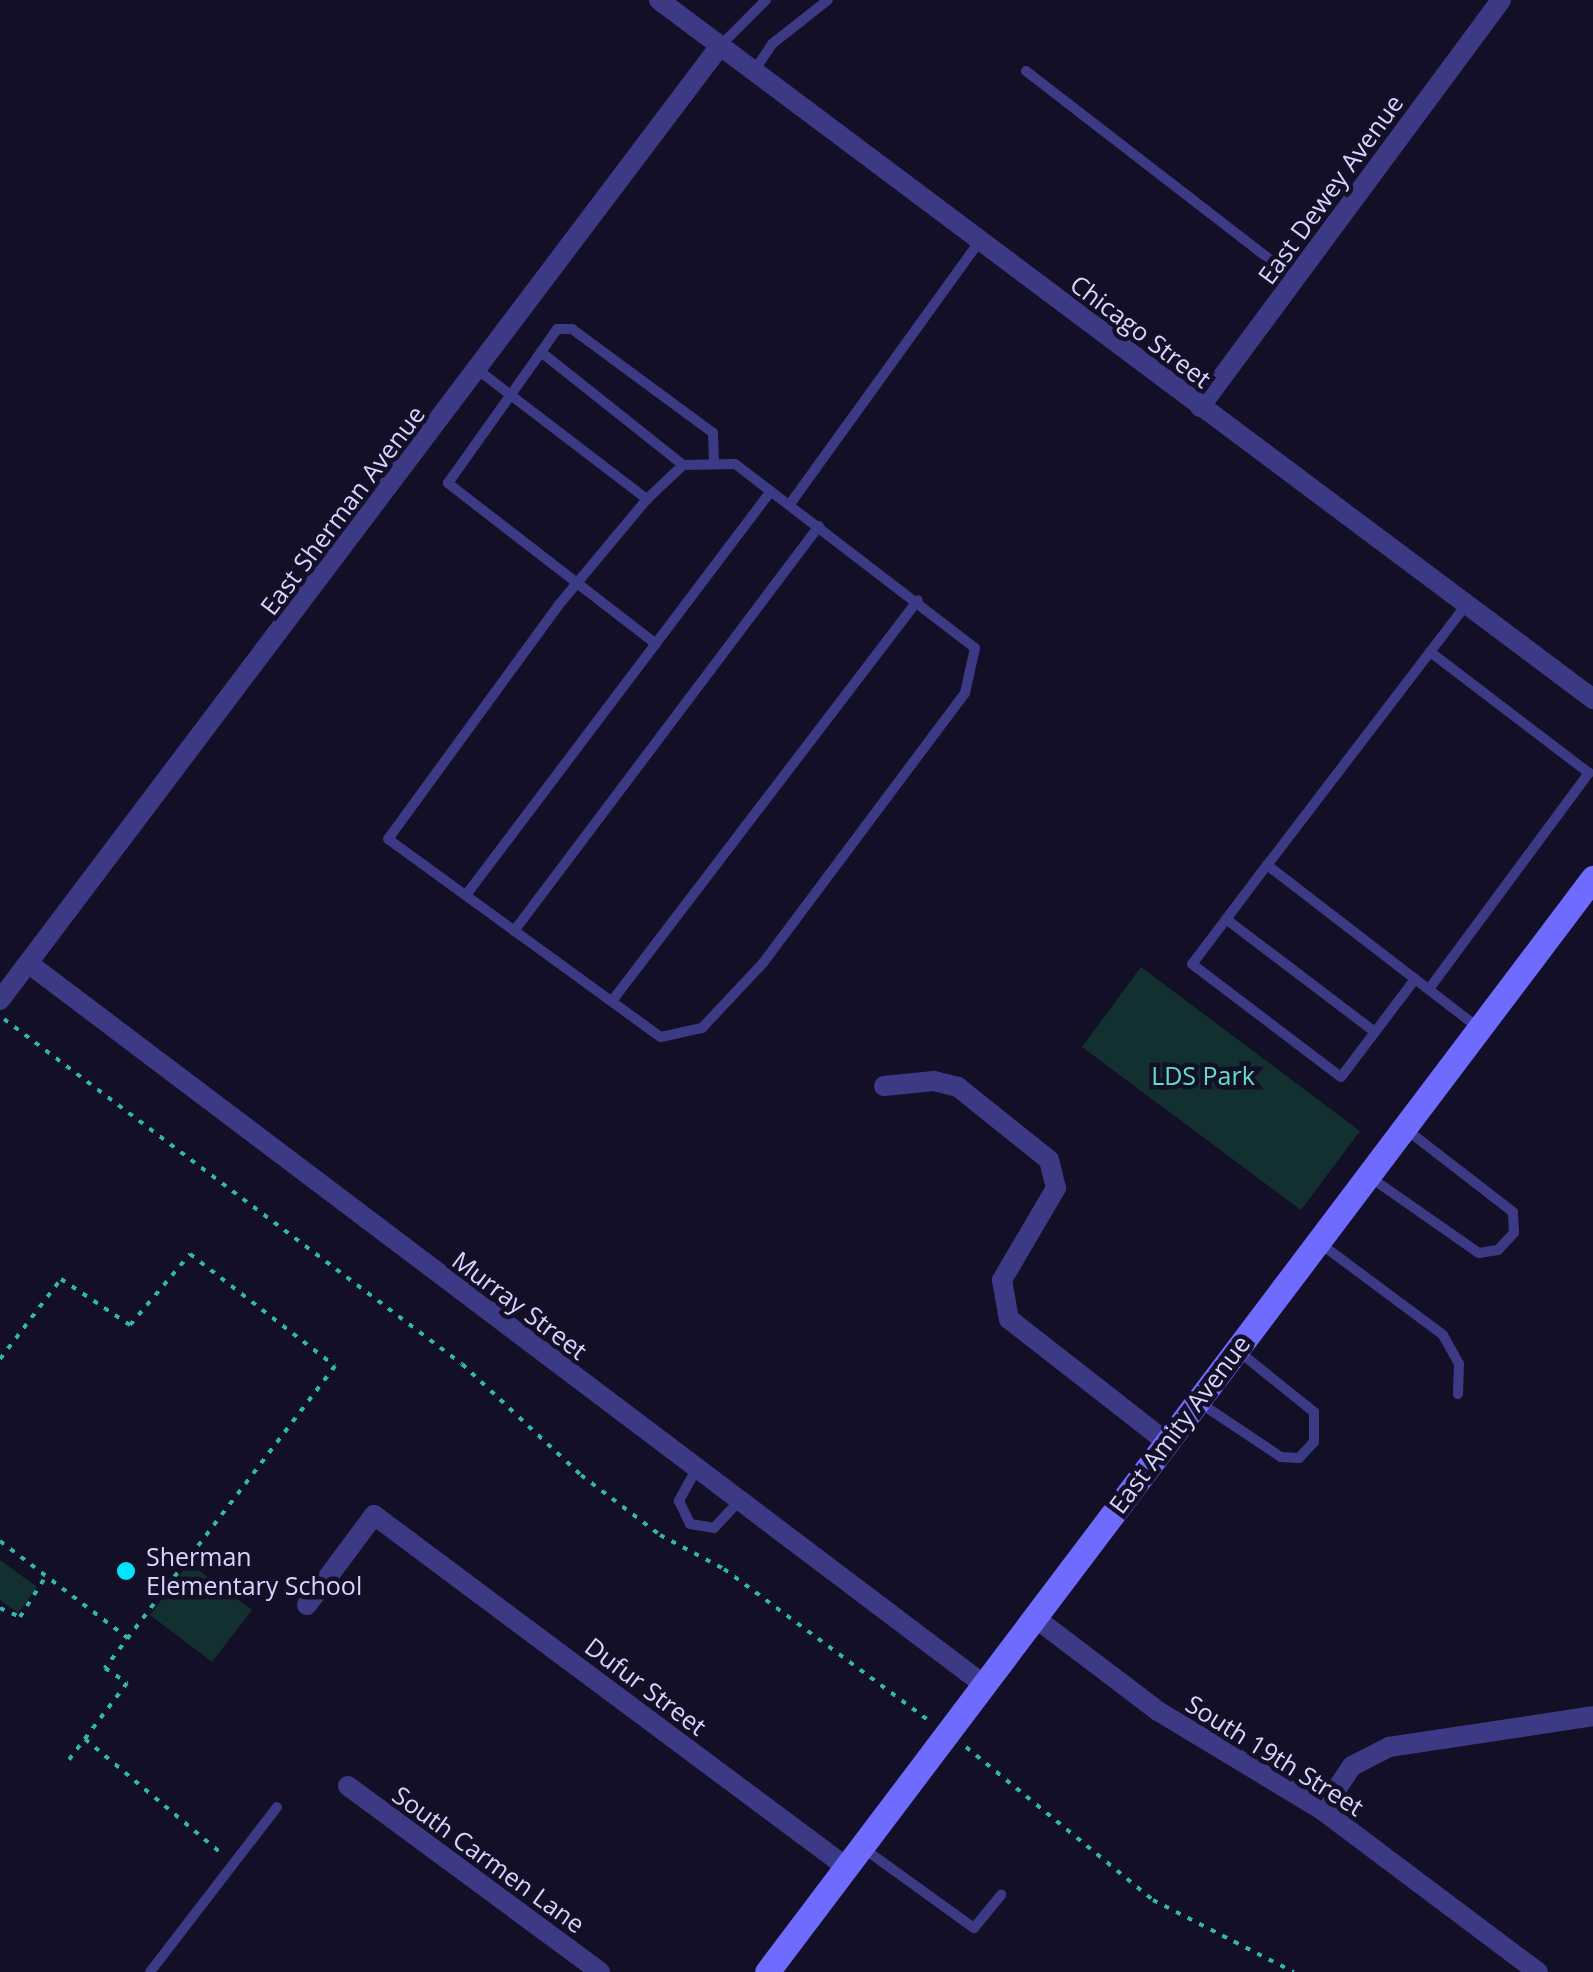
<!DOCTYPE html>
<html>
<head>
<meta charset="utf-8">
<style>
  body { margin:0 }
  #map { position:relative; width:1593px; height:1972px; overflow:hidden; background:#130f26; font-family:"Open Sans",sans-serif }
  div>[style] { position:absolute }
  .green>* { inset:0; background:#12302f }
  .path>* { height:4px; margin-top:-2px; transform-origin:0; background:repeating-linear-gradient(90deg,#2fb8b0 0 5px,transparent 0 13px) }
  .service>* { height:10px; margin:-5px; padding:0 5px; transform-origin:5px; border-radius:5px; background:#3d3a85 }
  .minor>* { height:20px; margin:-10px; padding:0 10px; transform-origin:10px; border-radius:10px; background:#3d3a85 }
  .secondary>* { height:25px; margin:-12.5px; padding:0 12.5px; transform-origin:12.5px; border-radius:12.5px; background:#6f6bff }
  .dots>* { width:28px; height:28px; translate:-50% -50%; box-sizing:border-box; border:5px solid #130f26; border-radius:50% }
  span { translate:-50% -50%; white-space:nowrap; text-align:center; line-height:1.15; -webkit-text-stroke:9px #130f26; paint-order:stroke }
  .street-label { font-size:25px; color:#d9d4ff }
  .park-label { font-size:25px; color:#5fe0c0 }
  .poi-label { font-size:25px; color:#d9d4ff }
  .left { translate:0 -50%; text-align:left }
</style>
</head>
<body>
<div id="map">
  <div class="green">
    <i style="clip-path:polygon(1141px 967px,1360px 1131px,1301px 1210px,1082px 1047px)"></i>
    <i style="clip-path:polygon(0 1560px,37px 1587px,18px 1613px,0 1600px)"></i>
    <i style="clip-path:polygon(189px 1563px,252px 1610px,212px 1662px,150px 1615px)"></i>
  </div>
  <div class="path">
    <i style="left:4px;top:1019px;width:573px;rotate:36.99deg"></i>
    <i style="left:462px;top:1364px;width:163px;rotate:43deg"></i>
    <i style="left:581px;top:1475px;width:99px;rotate:37.2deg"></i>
    <i style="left:660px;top:1535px;width:72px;rotate:28deg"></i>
    <i style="left:724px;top:1569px;width:252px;rotate:36.5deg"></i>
    <i style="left:0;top:1359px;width:101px;rotate:-52.7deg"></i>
    <i style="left:61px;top:1279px;width:83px;rotate:33.7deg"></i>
    <i style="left:130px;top:1325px;width:93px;rotate:-49.8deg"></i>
    <i style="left:190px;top:1254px;width:183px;rotate:37.7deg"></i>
    <i style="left:335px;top:1366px;width:380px;rotate:127.3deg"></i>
    <i style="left:105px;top:1668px;width:27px;rotate:34deg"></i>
    <i style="left:127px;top:1683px;width:98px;rotate:127.1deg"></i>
    <i style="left:0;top:1541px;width:161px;rotate:37.2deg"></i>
    <i style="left:0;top:1608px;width:22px;rotate:24deg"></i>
    <i style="left:20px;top:1617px;width:49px;rotate:-57.6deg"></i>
    <i style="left:85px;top:1739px;width:177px;rotate:40deg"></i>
    <i style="left:966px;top:1747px;width:242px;rotate:39.3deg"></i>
    <i style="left:1153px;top:1900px;width:158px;rotate:27.1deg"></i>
  </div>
  <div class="service">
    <i style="left:720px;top:46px;width:65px;rotate:-45deg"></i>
    <i style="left:754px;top:71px;width:32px;rotate:-56deg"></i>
    <i style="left:772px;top:44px;width:71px;rotate:-38.2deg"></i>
    <i style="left:1026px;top:71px;width:340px;rotate:37.7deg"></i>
    <i style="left:541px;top:352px;width:28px;rotate:-55deg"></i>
    <i style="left:557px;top:329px;width:15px"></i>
    <i style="left:572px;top:329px;width:175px;rotate:36.4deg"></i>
    <i style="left:713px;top:433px;width:31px;rotate:88deg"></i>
    <i style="left:478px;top:370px;width:213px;rotate:37.4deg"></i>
    <i style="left:647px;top:499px;width:139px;rotate:129.8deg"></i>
    <i style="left:558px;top:606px;width:288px;rotate:126.1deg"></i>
    <i style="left:388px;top:839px;width:337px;rotate:36deg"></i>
    <i style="left:661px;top:1037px;width:42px;rotate:-12.4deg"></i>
    <i style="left:702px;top:1028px;width:89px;rotate:-46.8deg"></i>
    <i style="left:763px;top:963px;width:337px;rotate:-53.2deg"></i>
    <i style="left:965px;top:693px;width:46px;rotate:-77.5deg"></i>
    <i style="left:975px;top:648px;width:302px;rotate:-142.5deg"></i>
    <i style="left:735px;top:464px;width:52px;rotate:178.9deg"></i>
    <i style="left:683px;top:465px;width:50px;rotate:136.6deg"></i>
    <i style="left:790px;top:504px;width:324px;rotate:-54.2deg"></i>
    <i style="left:1466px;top:605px;width:327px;rotate:127.4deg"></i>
    <i style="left:1267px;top:865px;width:265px;rotate:37.6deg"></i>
    <i style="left:656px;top:644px;width:263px;rotate:-142.3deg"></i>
    <i style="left:448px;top:483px;width:161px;rotate:-54.6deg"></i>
    <i style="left:541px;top:352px;width:181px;rotate:38.5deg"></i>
    <i style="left:1267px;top:865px;width:124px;rotate:127.1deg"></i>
    <i style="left:1192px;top:964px;width:187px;rotate:37.2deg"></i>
    <i style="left:1341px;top:1077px;width:123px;rotate:-52.9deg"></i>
    <i style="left:466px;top:895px;width:506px;rotate:-52.95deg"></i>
    <i style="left:1226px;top:919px;width:187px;rotate:37.2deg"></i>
    <i style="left:514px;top:931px;width:507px;rotate:-53.02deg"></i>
    <i style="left:1429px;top:989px;width:269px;rotate:-53.5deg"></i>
    <i style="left:1589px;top:773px;width:200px;rotate:-142.7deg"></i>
    <i style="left:612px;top:1001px;width:504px;rotate:-52.65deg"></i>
    <i style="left:1367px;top:1175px;width:136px;rotate:34.9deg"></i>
    <i style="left:1479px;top:1253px;width:19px;rotate:-9deg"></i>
    <i style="left:1498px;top:1250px;width:23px;rotate:-47deg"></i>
    <i style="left:1514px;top:1233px;width:21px;rotate:-93deg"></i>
    <i style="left:1513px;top:1212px;width:139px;rotate:-142.3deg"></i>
    <i style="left:1321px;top:1244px;width:152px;rotate:36.7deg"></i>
    <i style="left:1443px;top:1335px;width:33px;rotate:61deg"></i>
    <i style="left:1459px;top:1364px;width:30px;rotate:92deg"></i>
    <i style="left:1197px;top:1401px;width:101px;rotate:33.7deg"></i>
    <i style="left:1281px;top:1457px;width:18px;rotate:3deg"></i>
    <i style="left:1299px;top:1458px;width:22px;rotate:-47deg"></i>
    <i style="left:1314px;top:1442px;width:30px;rotate:-90deg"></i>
    <i style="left:1314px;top:1412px;width:97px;rotate:-141.2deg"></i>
    <i style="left:697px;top:1468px;width:38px;rotate:119deg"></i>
    <i style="left:679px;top:1501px;width:25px;rotate:64deg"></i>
    <i style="left:690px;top:1524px;width:24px;rotate:9deg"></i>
    <i style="left:714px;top:1528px;width:38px;rotate:-47deg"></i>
    <i style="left:863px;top:1848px;width:137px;rotate:35.8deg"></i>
    <i style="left:974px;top:1928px;width:43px;rotate:-50.7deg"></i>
    <i style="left:150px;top:1972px;width:208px;rotate:-52.4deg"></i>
  </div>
  <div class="minor">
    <i style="left:659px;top:0;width:1167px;rotate:36.81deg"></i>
    <i style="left:1200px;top:407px;width:506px;rotate:-53.51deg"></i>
    <i style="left:28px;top:963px;width:1197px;rotate:37.05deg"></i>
    <i style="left:0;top:1000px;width:1195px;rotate:-52.96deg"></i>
    <i style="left:884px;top:1086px;width:50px;rotate:-5.7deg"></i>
    <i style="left:934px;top:1081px;width:25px;rotate:14deg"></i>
    <i style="left:958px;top:1087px;width:117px;rotate:38.7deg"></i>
    <i style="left:1049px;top:1160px;width:29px;rotate:76deg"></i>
    <i style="left:1056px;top:1188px;width:107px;rotate:120.4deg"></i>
    <i style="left:1002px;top:1280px;width:40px;rotate:80deg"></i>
    <i style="left:1009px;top:1319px;width:198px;rotate:38deg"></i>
    <i style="left:307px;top:1605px;width:112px;rotate:-53.3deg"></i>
    <i style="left:374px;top:1515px;width:589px;rotate:36.71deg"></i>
    <i style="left:1034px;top:1617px;width:156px;rotate:37.2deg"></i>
    <i style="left:1158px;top:1711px;width:192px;rotate:31.1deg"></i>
    <i style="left:1322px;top:1810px;width:270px;rotate:36.9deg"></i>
    <i style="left:348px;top:1786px;width:313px;rotate:36.4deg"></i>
    <i style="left:1322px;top:1810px;width:53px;rotate:-55.7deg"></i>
    <i style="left:1352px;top:1766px;width:42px;rotate:-27.2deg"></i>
    <i style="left:1389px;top:1747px;width:206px;rotate:-8.6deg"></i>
  </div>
  <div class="secondary">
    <i style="left:767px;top:1972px;width:1371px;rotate:-52.95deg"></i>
  </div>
  <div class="dots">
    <i style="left:126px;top:1571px;background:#00e5ff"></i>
  </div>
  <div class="street-label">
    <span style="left:1330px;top:189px;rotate:-54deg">East Dewey Avenue</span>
    <span style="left:1141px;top:331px;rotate:37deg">Chicago Street</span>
    <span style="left:342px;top:510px;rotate:-53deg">East Sherman Avenue</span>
    <span style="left:520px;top:1305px;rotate:37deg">Murray Street</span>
    <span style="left:1179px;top:1424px;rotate:-53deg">East Amity Avenue</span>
    <span style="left:646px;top:1686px;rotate:37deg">Dufur Street</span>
    <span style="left:1275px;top:1755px;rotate:32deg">South 19th Street</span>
    <span style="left:489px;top:1859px;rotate:36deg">South Carmen Lane</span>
  </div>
  <div class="park-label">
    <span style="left:1203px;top:1075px">LDS Park</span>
  </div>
  <div class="poi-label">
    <span class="left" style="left:146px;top:1571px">Sherman<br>Elementary School</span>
  </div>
</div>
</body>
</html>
